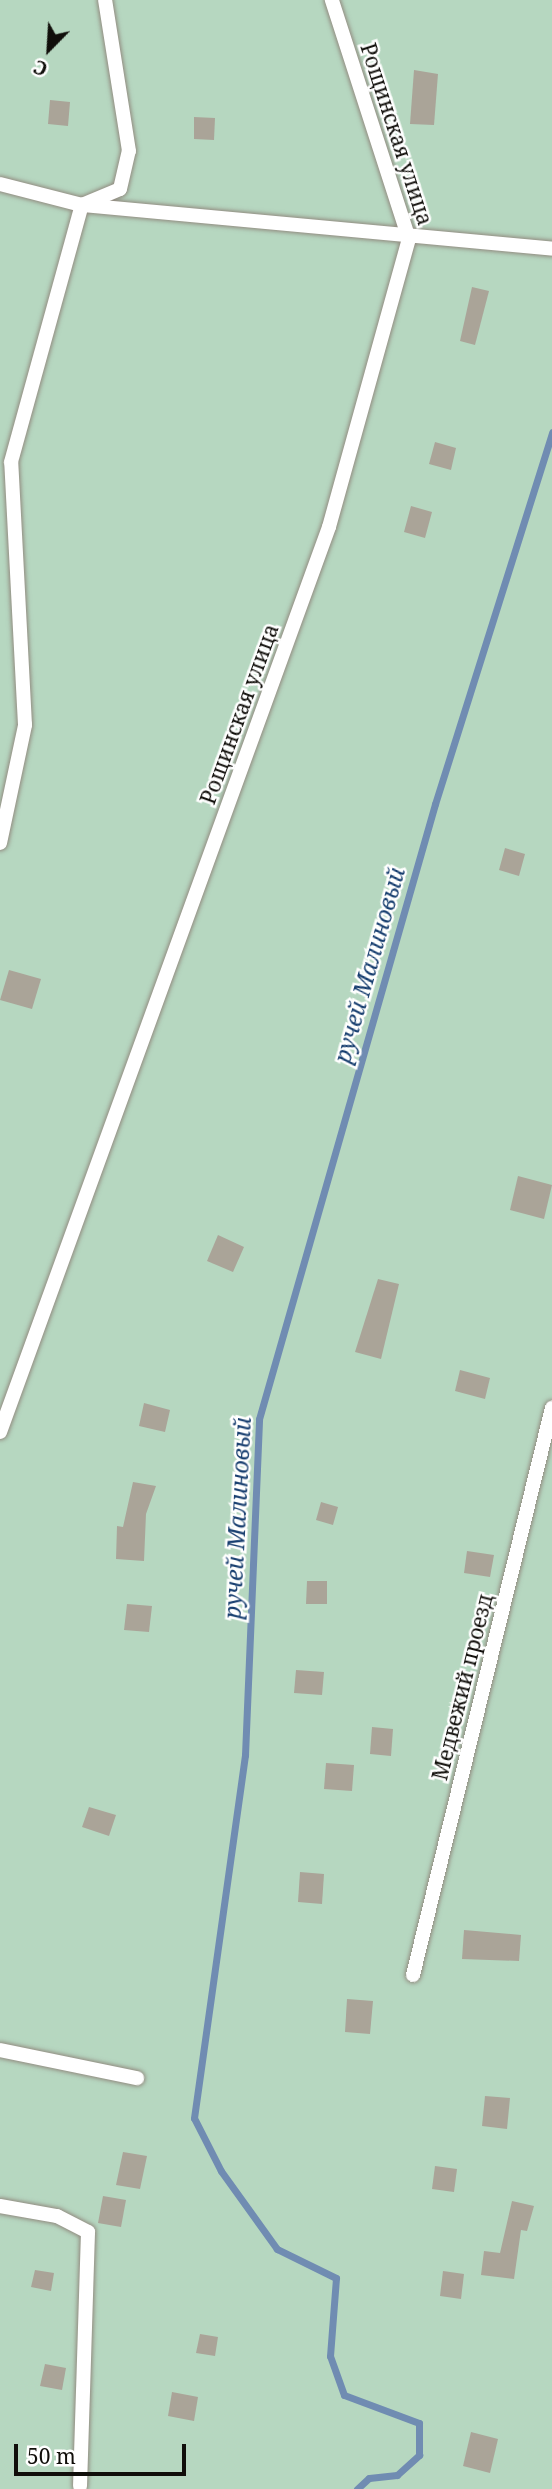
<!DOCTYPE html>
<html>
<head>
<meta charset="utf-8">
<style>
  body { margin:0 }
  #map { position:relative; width:552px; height:2489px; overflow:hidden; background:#e5dfd2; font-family:"Noto Serif",serif }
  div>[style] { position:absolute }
  .green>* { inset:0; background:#b6d7c0 }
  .stream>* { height:7px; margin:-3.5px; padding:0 3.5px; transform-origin:3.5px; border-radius:3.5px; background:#708cb2 }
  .building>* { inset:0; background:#aaa498 }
  .roads { filter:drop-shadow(0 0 2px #928c81) drop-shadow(0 0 2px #928c81) }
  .service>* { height:14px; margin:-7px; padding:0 7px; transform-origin:7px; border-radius:7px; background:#fff }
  span { translate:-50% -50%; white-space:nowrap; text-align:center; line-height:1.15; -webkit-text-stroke:5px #fff; paint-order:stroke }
  .street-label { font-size:21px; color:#100e0a }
  .water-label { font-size:23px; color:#173e6f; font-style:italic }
  .north { position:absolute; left:14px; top:14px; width:70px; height:70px; -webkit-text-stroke:5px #fff; paint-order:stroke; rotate:204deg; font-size:19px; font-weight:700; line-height:28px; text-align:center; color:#100e0a }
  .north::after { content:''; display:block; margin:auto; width:24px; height:32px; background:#100e0a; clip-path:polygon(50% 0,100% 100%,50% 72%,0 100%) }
  .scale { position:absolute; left:14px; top:2444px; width:172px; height:32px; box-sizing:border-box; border:4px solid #100e0a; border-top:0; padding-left:9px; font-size:21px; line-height:24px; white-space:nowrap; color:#100e0a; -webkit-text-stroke:5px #fff; paint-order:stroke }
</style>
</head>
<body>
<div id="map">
  <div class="green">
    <i style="clip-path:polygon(0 0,552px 0,552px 2489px,0 2489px)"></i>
  </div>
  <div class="stream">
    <i style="left:357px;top:2489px;width:16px;rotate:-43deg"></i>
    <i style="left:369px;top:2478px;width:28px;rotate:-6deg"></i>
    <i style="left:397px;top:2475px;width:30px;rotate:-42deg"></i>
    <i style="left:419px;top:2455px;width:32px;rotate:-90deg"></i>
    <i style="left:419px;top:2423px;width:80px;rotate:-159.5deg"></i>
    <i style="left:344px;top:2395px;width:41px;rotate:-109.7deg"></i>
    <i style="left:330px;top:2356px;width:78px;rotate:-85.6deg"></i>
    <i style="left:336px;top:2278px;width:66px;rotate:-153.8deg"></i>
    <i style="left:277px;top:2249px;width:96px;rotate:-125.7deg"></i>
    <i style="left:221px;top:2171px;width:59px;rotate:-117deg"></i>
    <i style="left:194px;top:2118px;width:367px;rotate:-82deg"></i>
    <i style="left:245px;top:1755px;width:336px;rotate:-87.6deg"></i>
    <i style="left:259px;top:1419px;width:640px;rotate:-74.03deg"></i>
    <i style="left:435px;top:804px;width:390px;rotate:-72.5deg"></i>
  </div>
  <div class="building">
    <i style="clip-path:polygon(414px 70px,438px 74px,434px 125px,410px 124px)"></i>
    <i style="clip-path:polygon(50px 100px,70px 102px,68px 126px,48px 124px)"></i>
    <i style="clip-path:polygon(194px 117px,215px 118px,214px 140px,194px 139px)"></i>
    <i style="clip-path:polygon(472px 287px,489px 291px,475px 345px,460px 341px)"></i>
    <i style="clip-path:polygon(435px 442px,456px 448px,451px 470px,429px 464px)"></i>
    <i style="clip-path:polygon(411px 506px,432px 512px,425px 538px,404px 532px)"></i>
    <i style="clip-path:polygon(505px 848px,525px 854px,519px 876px,499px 870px)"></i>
    <i style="clip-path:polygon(9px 970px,41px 979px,32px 1009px,0 1000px)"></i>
    <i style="clip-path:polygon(518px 1176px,552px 1185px,544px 1219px,510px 1210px)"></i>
    <i style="clip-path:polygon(218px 1235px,244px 1247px,233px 1272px,207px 1261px)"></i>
    <i style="clip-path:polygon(378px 1279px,399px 1284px,381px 1359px,355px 1352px)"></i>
    <i style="clip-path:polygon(460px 1370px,490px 1378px,485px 1399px,455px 1391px)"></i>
    <i style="clip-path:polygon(144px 1403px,170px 1410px,165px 1432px,139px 1426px)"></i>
    <i style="clip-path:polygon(133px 1482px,156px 1486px,146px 1514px,144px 1561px,116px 1559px,117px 1526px,123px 1527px)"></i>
    <i style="clip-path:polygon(321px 1502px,338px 1507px,333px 1525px,316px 1520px)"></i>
    <i style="clip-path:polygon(467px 1551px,494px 1555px,490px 1577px,464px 1573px)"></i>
    <i style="clip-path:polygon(307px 1581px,327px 1581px,327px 1604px,306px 1604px)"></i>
    <i style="clip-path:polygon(127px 1604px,152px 1606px,149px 1632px,124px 1630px)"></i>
    <i style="clip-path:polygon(296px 1670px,324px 1672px,322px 1695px,294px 1693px)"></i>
    <i style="clip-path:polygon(372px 1727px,393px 1729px,391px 1756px,370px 1754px)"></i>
    <i style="clip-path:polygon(326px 1763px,354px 1765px,352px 1791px,324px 1789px)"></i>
    <i style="clip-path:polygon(89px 1807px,116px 1815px,109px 1836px,82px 1827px)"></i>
    <i style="clip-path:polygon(300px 1872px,324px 1874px,322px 1904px,298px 1902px)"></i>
    <i style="clip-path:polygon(464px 1930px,521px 1935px,519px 1961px,462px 1959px)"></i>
    <i style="clip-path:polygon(347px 1999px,373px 2001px,370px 2034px,345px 2032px)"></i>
    <i style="clip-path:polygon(485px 2096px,510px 2098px,507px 2129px,482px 2126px)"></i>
    <i style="clip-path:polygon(123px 2152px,147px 2156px,140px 2189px,116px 2185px)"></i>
    <i style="clip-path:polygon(435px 2166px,457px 2169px,454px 2192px,432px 2189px)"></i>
    <i style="clip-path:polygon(103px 2196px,126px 2200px,121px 2227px,98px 2223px)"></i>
    <i style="clip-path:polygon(512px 2201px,534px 2206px,527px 2231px,521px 2230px,514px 2279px,481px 2275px,484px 2251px,500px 2253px)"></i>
    <i style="clip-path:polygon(35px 2270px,54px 2273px,51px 2291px,31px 2287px)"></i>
    <i style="clip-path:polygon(443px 2271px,464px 2274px,461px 2299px,440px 2296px)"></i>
    <i style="clip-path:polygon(200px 2334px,218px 2337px,215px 2356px,196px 2353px)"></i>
    <i style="clip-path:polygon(45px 2364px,66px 2368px,62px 2390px,40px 2386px)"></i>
    <i style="clip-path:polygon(172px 2392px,198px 2397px,194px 2421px,168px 2416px)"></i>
    <i style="clip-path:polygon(471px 2432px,498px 2439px,490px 2473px,463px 2466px)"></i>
  </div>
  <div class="roads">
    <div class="service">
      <i style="left:0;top:184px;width:85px;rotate:14.4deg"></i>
      <i style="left:82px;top:205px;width:472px;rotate:5.3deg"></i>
      <i style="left:0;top:843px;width:121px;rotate:-78deg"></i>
      <i style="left:25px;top:725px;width:263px;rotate:-93deg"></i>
      <i style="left:11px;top:462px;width:267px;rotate:-74.6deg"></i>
      <i style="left:82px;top:205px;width:41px;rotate:-22.8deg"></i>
      <i style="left:120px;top:189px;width:39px;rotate:-77deg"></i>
      <i style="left:129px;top:151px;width:153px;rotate:-99deg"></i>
      <i style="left:0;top:1432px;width:963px;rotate:-70.02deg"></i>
      <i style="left:329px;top:527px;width:299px;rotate:-74.5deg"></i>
      <i style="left:409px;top:239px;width:251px;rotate:-107.9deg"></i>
      <i style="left:413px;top:1975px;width:584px;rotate:-76.23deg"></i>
      <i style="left:0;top:2050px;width:140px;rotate:11.6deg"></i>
      <i style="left:0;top:2206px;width:58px;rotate:10deg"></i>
      <i style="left:57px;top:2216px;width:35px;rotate:27deg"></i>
      <i style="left:88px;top:2232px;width:254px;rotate:91.8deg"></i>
    </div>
  </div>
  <div class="street-label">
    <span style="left:397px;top:134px;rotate:72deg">Рощинская улица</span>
    <span style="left:239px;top:714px;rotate:-70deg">Рощинская улица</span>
    <span style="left:462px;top:1687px;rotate:-76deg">Медвежий проезд</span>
  </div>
  <div class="water-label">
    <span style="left:369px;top:965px;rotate:-74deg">ручей Малиновый</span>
    <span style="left:237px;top:1518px;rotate:-87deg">ручей Малиновый</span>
  </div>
  <div class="north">С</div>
  <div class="scale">50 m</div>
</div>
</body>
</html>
